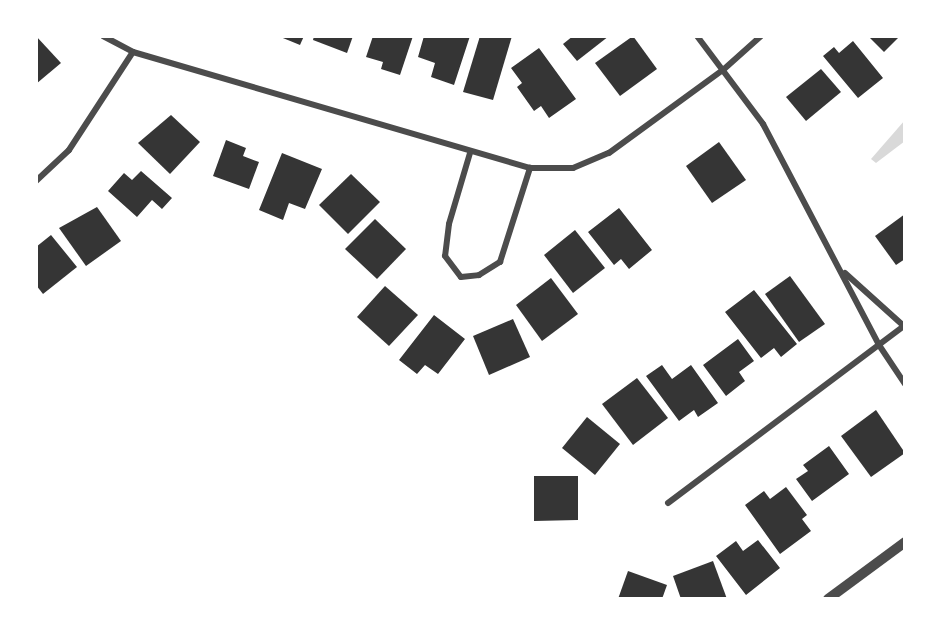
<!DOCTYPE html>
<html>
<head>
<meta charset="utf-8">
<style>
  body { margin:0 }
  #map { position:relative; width:941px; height:635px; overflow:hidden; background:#fff; font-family:Rubik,sans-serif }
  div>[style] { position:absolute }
  .water>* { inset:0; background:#d9d9d9 }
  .building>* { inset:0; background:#353535 }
  .minor>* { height:6px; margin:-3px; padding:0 3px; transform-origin:3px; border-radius:3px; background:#4c4c4c }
  .tertiary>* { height:10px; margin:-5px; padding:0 5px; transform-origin:5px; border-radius:5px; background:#4c4c4c }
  span { translate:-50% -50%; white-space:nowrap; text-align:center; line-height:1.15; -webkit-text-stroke:5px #fff; paint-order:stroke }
  .frame { position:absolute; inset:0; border:38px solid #fff; pointer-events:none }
</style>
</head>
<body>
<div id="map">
  <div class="water">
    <i style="clip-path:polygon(905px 120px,905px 141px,876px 163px,871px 159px)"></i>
  </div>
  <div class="building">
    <i style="clip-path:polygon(36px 36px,61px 63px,36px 84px)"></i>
    <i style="clip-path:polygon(278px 36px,304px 36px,300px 45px)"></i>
    <i style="clip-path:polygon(314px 36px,353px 36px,347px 53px,313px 40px)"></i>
    <i style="clip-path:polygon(373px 36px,413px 36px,400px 75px,381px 69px,383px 62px,366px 57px)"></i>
    <i style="clip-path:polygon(424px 36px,470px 36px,454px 85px,431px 77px,435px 63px,418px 57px)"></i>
    <i style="clip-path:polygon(480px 36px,512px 36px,493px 100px,463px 92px)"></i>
    <i style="clip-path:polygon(573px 36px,609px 36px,577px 61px,563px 44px)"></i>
    <i style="clip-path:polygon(633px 36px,657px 69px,620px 96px,595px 63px)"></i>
    <i style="clip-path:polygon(868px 36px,900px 36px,884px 52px)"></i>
    <i style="clip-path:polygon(853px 41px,883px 78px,858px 98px,823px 56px,834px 47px,839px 53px)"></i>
    <i style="clip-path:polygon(539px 48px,576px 99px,549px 118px,541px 106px,534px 111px,517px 87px,522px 83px,511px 68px)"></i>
    <i style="clip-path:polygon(821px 69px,841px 92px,806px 121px,786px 97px)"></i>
    <i style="clip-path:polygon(171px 115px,200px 142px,170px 174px,138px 143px)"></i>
    <i style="clip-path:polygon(226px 140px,246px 148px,243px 156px,259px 162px,249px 189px,213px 176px)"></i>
    <i style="clip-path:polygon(719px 142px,746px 180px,712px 203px,686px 166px)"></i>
    <i style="clip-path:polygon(282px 153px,322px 169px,305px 209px,289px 203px,283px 220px,259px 210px)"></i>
    <i style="clip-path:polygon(141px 171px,172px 198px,162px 209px,152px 200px,137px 217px,108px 191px,124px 173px,132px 180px)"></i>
    <i style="clip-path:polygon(351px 174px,380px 202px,348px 234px,319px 205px)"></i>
    <i style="clip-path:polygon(97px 207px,121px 241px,86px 266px,59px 228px)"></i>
    <i style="clip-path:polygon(619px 208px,652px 250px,629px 269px,621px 259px,614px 265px,588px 232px)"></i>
    <i style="clip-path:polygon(905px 214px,905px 259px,896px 265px,875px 236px)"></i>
    <i style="clip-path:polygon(375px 219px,406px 249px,377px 279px,345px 249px)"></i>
    <i style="clip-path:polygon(575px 230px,605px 268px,573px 293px,544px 255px)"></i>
    <i style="clip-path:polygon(51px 235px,77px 267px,43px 294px,36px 285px,36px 247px)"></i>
    <i style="clip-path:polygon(790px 276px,825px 324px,799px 342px,765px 294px)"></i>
    <i style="clip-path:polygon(551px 278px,578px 314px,542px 341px,516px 305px)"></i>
    <i style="clip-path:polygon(385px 286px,418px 315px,389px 346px,357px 317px)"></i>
    <i style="clip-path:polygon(754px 290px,797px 344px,781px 357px,774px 348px,761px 358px,725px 312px)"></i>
    <i style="clip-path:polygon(434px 315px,465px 339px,438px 374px,425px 365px,417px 374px,399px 360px)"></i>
    <i style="clip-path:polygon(513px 319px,530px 357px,489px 375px,473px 336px)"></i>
    <i style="clip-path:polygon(738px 339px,754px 361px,739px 372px,745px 381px,726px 396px,703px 365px)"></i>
    <i style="clip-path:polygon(662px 365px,672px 379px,691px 365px,718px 403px,698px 417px,694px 410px,679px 421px,646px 376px)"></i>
    <i style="clip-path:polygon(637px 378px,668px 418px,633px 445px,602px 404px)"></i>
    <i style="clip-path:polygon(876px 410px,905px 453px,871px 477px,841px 436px)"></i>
    <i style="clip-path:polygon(587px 417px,620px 444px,595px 475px,562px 448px)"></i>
    <i style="clip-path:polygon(829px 446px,849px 474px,812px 501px,796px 479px,808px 471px,803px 465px)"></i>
    <i style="clip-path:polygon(534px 476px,578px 476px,578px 520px,534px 521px)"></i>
    <i style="clip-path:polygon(786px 487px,807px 515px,802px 519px,811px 531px,780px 554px,745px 505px,764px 491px,770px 499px)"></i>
    <i style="clip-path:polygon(758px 540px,780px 568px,746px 595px,716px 556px,736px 541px,743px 551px)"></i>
    <i style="clip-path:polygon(713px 561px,727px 599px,681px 599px,673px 576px)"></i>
    <i style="clip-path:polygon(628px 571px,667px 585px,662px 599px,618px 599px)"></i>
  </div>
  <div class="minor">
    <i style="left:103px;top:36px;width:34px;rotate:28deg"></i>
    <i style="left:133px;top:52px;width:414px;rotate:16.3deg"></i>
    <i style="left:530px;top:168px;width:43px"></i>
    <i style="left:573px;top:168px;width:39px;rotate:-23deg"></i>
    <i style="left:609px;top:153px;width:141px;rotate:-36.1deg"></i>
    <i style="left:723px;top:70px;width:51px;rotate:-41.8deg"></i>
    <i style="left:697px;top:36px;width:110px;rotate:53.1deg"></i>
    <i style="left:763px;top:124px;width:250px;rotate:62.3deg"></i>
    <i style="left:879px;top:345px;width:47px;rotate:56.3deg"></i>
    <i style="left:470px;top:153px;width:74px;rotate:106.5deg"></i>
    <i style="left:449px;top:224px;width:32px;rotate:97deg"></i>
    <i style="left:445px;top:256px;width:26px;rotate:53deg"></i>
    <i style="left:461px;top:277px;width:18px;rotate:-6deg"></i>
    <i style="left:479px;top:275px;width:25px;rotate:-32deg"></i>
    <i style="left:500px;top:262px;width:99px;rotate:-72.3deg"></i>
    <i style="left:36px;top:181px;width:45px;rotate:-43.2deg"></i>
    <i style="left:69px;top:150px;width:117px;rotate:-56.9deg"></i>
    <i style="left:845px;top:273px;width:81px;rotate:42deg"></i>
    <i style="left:668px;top:503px;width:296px;rotate:-36.9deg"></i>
  </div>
  <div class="tertiary">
    <i style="left:828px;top:599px;width:96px;rotate:-36.5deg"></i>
  </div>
  <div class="frame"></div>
</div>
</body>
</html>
